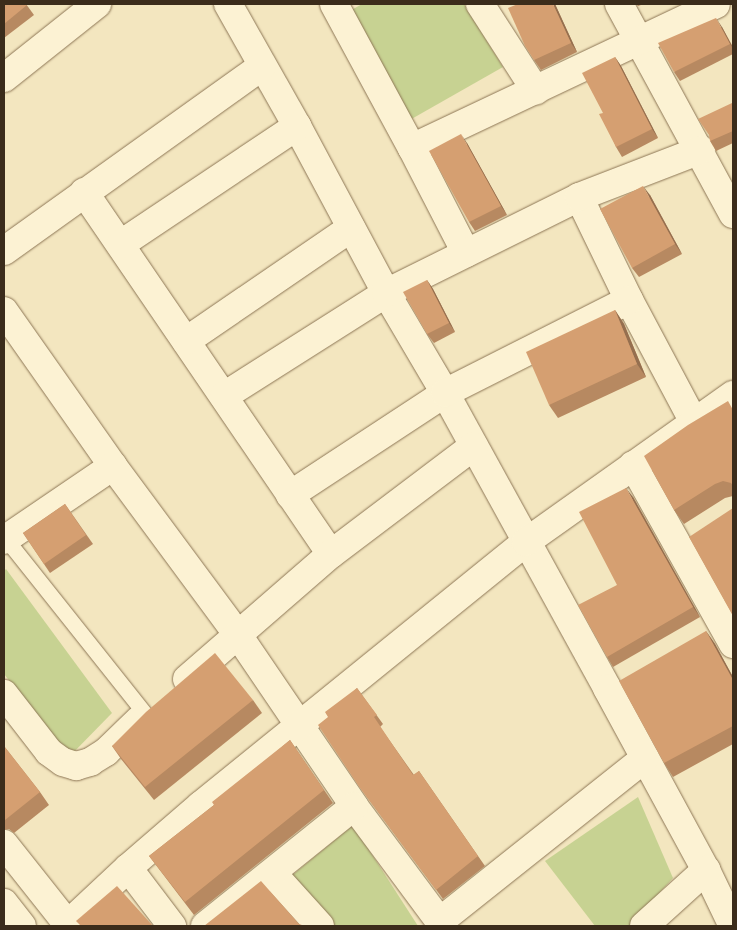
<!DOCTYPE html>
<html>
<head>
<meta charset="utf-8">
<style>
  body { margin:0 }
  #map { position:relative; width:737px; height:930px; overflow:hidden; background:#f3e6bf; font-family:"Roboto Serif",serif }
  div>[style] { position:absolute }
  .green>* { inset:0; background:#c7d292 }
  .roads { filter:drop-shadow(0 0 1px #8d7655) drop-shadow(0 0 1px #8d7655) }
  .service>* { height:15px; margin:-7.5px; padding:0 7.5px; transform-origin:7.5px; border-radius:7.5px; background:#fcf2d3 }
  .minor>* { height:28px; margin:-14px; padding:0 14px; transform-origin:14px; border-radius:14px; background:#fcf2d3 }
  .tertiary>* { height:28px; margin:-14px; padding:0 14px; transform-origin:14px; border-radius:14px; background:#fcf2d3 }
  .wall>* { inset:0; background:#b78961 }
  .shaded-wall>* { inset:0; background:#956f4f }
  .building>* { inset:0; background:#d59f71 }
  span { translate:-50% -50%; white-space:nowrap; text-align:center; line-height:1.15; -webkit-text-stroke:5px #f9efd0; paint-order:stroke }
  .frame { position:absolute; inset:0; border:5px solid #3b2c1b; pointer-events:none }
</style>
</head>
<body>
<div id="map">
  <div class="green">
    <i style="clip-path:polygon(362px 4px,464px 4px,503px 67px,408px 121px,348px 12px)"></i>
    <i style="clip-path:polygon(6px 569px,112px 713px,69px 757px,4px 674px,4px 571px)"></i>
    <i style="clip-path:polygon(638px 797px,673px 878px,629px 926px,595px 926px,545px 861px)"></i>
    <i style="clip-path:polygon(353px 825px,418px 926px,334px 926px,290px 877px)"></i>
  </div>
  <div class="roads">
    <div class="service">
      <i style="left:6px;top:539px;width:223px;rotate:51.5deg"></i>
    </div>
    <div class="minor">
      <i style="left:228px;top:4px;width:140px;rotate:60.5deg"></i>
      <i style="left:297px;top:126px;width:189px;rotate:61.9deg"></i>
      <i style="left:386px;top:293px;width:116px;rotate:59.5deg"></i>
      <i style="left:445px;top:393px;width:337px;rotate:61.2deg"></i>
      <i style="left:607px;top:688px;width:207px;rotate:61.5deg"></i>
      <i style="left:706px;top:870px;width:62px;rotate:64.3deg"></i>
      <i style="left:334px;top:4px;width:164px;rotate:61.6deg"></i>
      <i style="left:412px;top:148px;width:118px;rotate:62.8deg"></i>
      <i style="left:480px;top:4px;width:103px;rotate:57.2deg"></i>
      <i style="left:619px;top:4px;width:239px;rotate:61.5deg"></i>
      <i style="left:4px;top:78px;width:119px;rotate:-38.5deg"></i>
      <i style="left:412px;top:148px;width:336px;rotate:-25.3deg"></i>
      <i style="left:84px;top:192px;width:438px;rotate:55.7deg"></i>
      <i style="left:331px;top:554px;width:179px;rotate:-37.1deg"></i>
      <i style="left:579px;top:197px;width:114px;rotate:64.1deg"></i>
      <i style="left:629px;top:300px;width:138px;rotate:62deg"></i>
      <i style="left:121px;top:244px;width:212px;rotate:-33.8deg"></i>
      <i style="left:4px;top:251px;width:317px;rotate:-35.6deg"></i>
      <i style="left:4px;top:311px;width:189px;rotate:54.9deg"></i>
      <i style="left:113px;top:466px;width:210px;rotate:53.5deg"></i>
      <i style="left:238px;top:635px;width:207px;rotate:55.8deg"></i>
      <i style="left:354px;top:806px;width:149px;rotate:53.4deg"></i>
      <i style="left:186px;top:341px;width:200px;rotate:-34.4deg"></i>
      <i style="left:224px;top:396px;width:192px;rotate:-32.4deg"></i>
      <i style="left:386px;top:293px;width:216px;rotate:-26.4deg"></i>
      <i style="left:579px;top:197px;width:131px;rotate:-21.1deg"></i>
      <i style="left:633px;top:465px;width:205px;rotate:60.8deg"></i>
      <i style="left:290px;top:495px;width:186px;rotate:-33.3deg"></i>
      <i style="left:445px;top:393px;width:206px;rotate:-26.8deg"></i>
      <i style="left:4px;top:540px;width:132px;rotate:-34.2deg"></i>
      <i style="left:187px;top:679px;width:191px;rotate:-41deg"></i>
      <i style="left:4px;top:694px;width:73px;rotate:52.2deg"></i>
      <i style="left:49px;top:752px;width:17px;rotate:36deg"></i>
      <i style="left:63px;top:762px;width:14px;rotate:17deg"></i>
      <i style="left:76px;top:766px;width:15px;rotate:-16deg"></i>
      <i style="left:90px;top:762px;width:19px;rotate:-32deg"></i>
      <i style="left:106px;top:752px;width:46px;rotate:-44.1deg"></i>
      <i style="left:128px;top:868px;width:73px;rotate:52.8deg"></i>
      <i style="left:273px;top:874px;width:70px;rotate:47.9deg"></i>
      <i style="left:439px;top:922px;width:263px;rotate:-38.5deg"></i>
      <i style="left:66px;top:926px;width:85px;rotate:-43.1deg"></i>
      <i style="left:128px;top:868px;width:96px;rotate:-40.8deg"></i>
      <i style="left:201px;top:805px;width:418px;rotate:-39deg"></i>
      <i style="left:526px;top:542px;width:254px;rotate:-35.4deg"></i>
      <i style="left:205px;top:926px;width:191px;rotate:-38.8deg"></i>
      <i style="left:644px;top:926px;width:84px;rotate:-42.1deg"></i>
    </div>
    <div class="tertiary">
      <i style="left:4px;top:844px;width:105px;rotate:51.6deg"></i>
      <i style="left:4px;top:903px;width:29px;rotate:52deg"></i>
    </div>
  </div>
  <div class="wall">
    <i style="clip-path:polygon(4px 4px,26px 4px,34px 15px,4px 38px)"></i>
    <i style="clip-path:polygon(555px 4px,577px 52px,541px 70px,534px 60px)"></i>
    <i style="clip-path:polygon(636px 4px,644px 4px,638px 6px)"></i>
    <i style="clip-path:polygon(722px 27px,733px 47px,733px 54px,680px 81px,674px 72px)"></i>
    <i style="clip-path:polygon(615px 57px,621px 66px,658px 138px,622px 157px,616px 147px,603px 113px)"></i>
    <i style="clip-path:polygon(733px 105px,733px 143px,716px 151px,710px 141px)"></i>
    <i style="clip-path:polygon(467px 143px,507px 215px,475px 231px,469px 222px)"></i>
    <i style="clip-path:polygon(650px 195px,682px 254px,639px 277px,632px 268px)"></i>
    <i style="clip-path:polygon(427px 280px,433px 289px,455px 332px,434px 343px,427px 334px)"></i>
    <i style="clip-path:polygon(615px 310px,624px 324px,646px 377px,558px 418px,549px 405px)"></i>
    <i style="clip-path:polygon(733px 409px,733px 496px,725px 498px,684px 524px,674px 510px)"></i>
    <i style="clip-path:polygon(633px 497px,700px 617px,613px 667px,607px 657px,617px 585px)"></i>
    <i style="clip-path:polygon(65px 504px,93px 544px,50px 573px,23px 533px)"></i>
    <i style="clip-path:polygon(706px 631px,715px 644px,733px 677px,733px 744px,673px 777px,664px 763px)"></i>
    <i style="clip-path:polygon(357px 688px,383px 724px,380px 727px,414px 775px,419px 771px,485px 866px,443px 899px,367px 797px,328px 717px)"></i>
    <i style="clip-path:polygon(253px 700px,262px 713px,154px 800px,121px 759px,112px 746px)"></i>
    <i style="clip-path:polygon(290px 740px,333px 803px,194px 915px,149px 856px,214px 805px)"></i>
    <i style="clip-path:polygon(4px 746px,40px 792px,49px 805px,14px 833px,9px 829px,4px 830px)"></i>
  </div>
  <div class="shaded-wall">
    <i style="clip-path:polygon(553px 4px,555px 4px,577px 52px,571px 43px)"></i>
    <i style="clip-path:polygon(716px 18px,722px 27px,733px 48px,730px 44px)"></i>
    <i style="clip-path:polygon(615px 57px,621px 66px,658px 138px,652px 129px)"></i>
    <i style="clip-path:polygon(461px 134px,467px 143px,507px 215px,501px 206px)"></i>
    <i style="clip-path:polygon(643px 186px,650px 195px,682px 254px,675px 244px)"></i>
    <i style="clip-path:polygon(427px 280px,433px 289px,455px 332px,449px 323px)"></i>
    <i style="clip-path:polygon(615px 310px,624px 324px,646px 377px,637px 364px)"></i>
    <i style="clip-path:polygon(626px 488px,633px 497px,700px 617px,693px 607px)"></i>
    <i style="clip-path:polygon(706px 631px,715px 644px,733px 677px,733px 680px)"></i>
  </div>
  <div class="building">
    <i style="clip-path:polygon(4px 4px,26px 4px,27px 5px,4px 24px)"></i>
    <i style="clip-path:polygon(518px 4px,553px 4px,571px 43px,534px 60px,525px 46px,508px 8px)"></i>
    <i style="clip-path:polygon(716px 18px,730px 44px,674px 72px,658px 43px)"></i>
    <i style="clip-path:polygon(615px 57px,652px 129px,616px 147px,599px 114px,603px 113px,582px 73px)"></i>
    <i style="clip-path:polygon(732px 103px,733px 105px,733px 131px,710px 141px,709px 135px,698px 119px)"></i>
    <i style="clip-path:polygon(461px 134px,501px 206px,469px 222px,429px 151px)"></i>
    <i style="clip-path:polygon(643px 186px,675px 244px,632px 268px,600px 209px)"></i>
    <i style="clip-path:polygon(427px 280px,449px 323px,427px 334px,403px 292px)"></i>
    <i style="clip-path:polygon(615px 310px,637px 364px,549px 405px,526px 352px)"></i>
    <i style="clip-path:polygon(728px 401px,733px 410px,733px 486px,731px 483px,723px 481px,715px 484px,674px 510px,644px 456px,688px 425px)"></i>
    <i style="clip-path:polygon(626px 488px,693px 607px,607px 657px,578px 605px,617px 585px,579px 512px)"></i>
    <i style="clip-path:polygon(65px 504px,86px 535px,44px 564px,23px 533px)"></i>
    <i style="clip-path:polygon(733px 508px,733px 616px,689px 537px)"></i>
    <i style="clip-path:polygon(706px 631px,733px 680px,733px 726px,664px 763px,619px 681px)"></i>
    <i style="clip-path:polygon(215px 653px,253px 700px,145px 787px,112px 746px,146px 712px)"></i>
    <i style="clip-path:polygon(357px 688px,377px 715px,374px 717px,413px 775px,419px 771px,478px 856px,436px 890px,360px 788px,318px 725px,328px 717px,325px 712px)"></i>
    <i style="clip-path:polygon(290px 740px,324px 790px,185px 902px,149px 856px,214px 805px,212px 802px)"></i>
    <i style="clip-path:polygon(4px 746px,40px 792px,5px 820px,4px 819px)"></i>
    <i style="clip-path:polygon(261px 881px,299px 924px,305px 926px,204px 926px)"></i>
    <i style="clip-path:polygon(117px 886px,153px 926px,81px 926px,76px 921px)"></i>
  </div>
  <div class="frame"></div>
</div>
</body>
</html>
